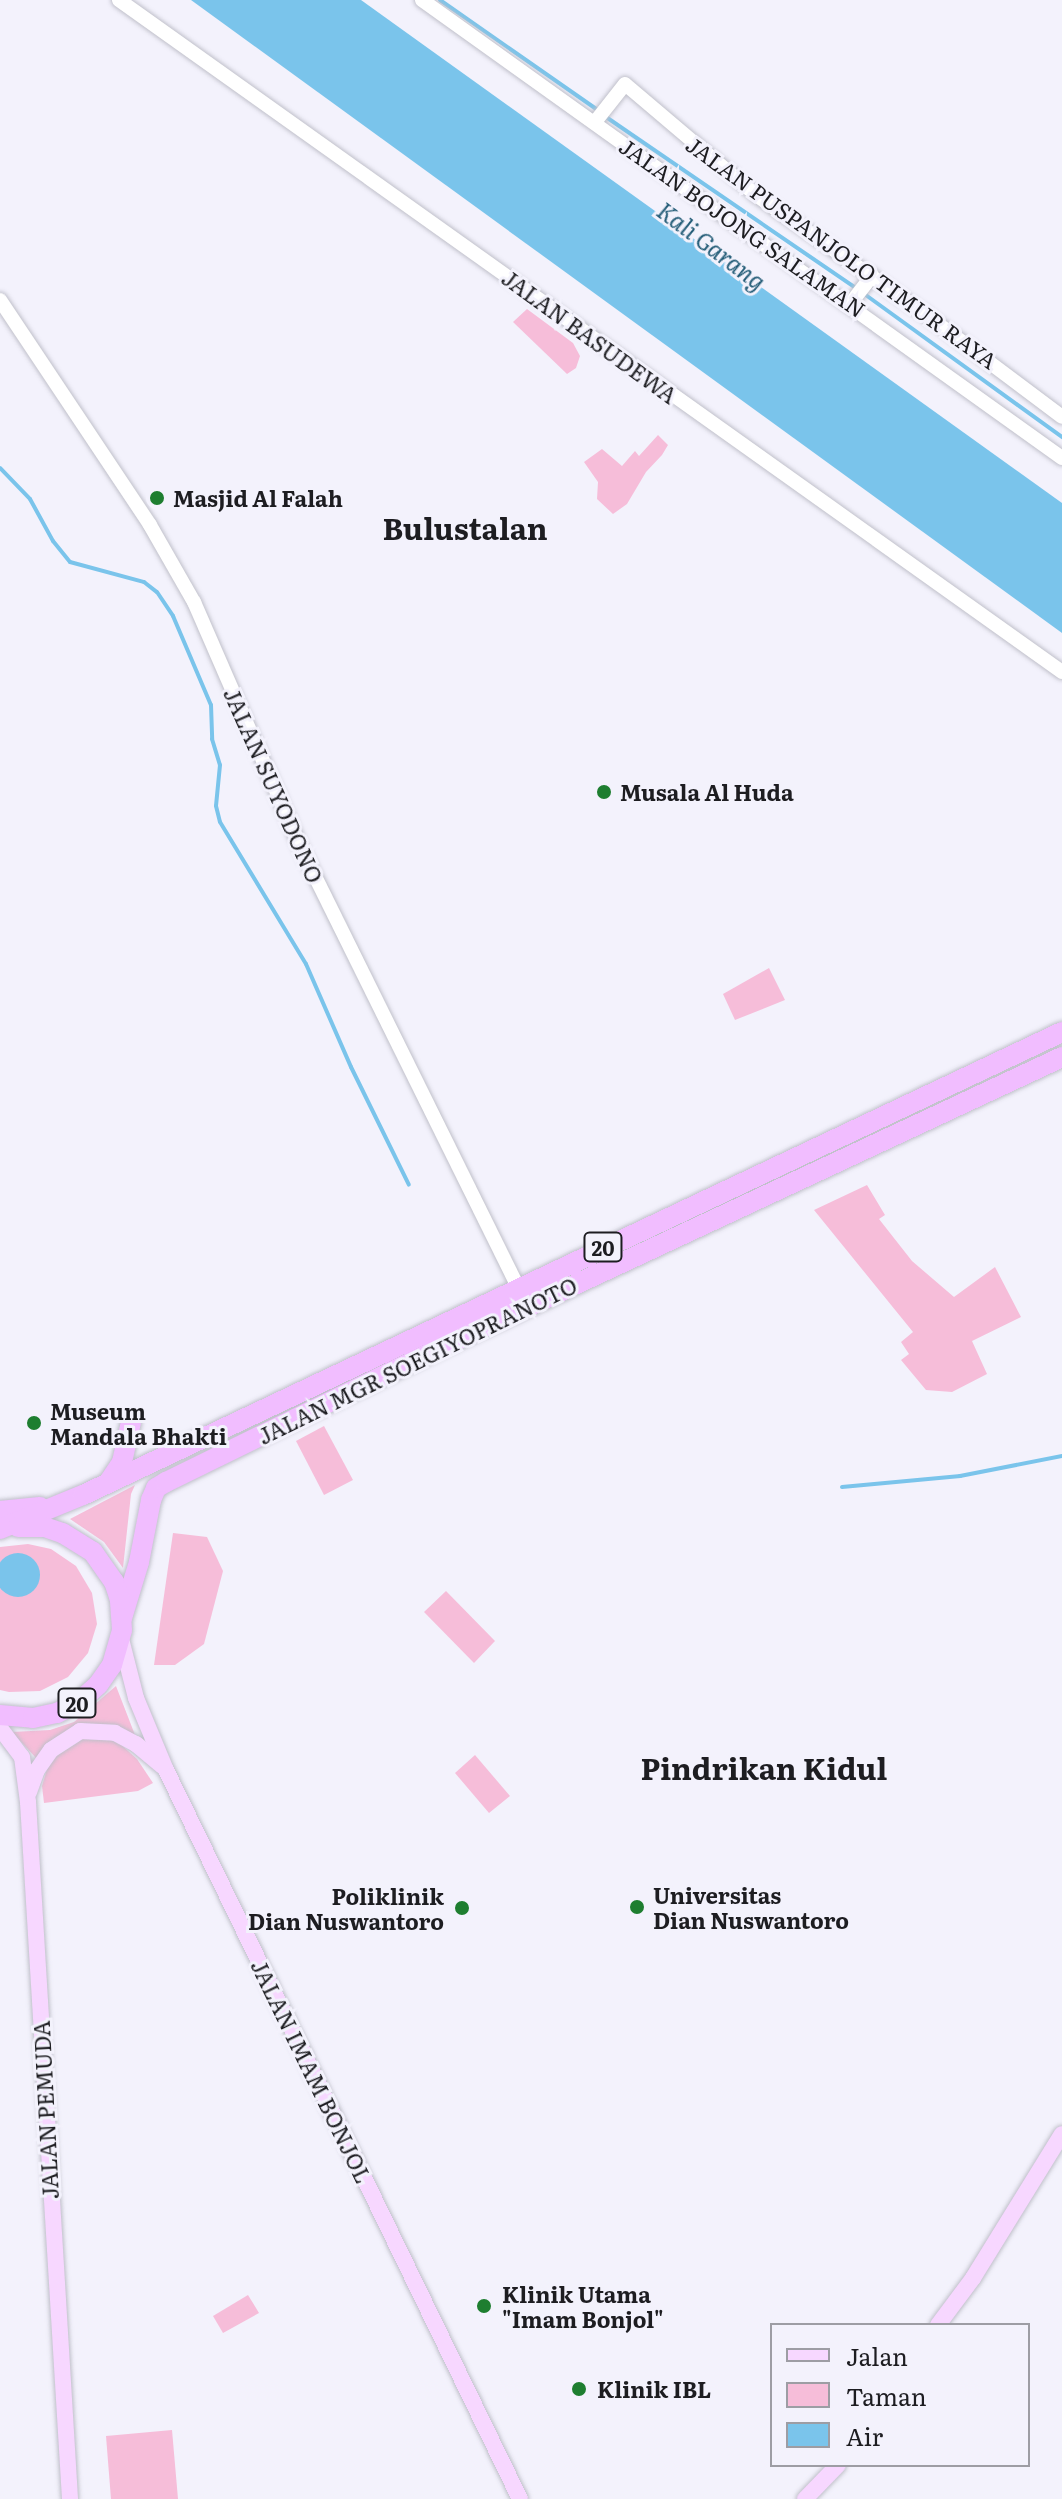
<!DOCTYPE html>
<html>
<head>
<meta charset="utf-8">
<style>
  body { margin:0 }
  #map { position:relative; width:1062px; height:2499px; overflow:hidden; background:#f3f2fc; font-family:Literata,serif }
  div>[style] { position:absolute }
  .green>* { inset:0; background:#f6bdd9 }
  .water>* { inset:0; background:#7ac4eb }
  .round { border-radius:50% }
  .stream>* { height:4px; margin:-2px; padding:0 2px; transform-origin:2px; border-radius:2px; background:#7ac4eb }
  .roads { filter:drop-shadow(0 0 2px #c0c0ca) drop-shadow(0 0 2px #c0c0ca) }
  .minor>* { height:14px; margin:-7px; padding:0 7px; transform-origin:7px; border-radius:7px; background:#fff }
  .major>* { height:16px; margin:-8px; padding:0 8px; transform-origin:8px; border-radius:8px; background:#f7d7ff }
  .highway>* { height:20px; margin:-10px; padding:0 10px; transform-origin:10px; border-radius:10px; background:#f1bdff }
  .dots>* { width:22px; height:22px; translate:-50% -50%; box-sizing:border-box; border:4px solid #f3f2fc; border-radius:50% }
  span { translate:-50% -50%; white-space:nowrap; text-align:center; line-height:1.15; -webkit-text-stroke:6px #f3f2fc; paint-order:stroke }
  .shield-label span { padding:2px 6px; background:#f3f2fc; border:2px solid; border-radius:6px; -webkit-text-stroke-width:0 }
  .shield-label { font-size:20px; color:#1d1d21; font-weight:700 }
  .street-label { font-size:22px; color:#1d1d21 }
  .poi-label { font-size:22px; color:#1d1d21; font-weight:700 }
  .left { translate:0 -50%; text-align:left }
  .right { translate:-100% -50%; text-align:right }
  .water-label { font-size:24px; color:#235c77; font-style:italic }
  .district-label { font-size:30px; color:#1d1d21; font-weight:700 }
  .legend { position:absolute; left:770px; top:2323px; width:260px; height:144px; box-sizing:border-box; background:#f3f2fc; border:2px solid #9d9da4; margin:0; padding:10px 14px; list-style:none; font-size:24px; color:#1d1d21 }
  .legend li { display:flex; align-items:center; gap:16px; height:40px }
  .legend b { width:40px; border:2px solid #9d9da4 }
</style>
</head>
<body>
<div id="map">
  <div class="green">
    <i style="clip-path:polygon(527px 309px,573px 343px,580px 356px,576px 368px,567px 374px,513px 322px)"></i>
    <i style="clip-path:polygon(658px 435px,668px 445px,662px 455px,646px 472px,627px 504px,613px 514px,597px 499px,598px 482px,584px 462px,602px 449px,622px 466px,635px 451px,639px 456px)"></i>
    <i style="clip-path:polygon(769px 968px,785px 1000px,735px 1020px,723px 994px)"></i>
    <i style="clip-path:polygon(867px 1185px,885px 1215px,879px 1219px,912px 1261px,954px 1297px,995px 1267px,1021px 1317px,972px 1341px,987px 1374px,952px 1392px,926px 1390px,901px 1360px,909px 1354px,901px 1342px,913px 1332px,814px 1210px)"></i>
    <i style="clip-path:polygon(324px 1426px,353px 1480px,324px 1495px,296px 1441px)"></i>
    <i style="clip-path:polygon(135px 1485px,131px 1494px,123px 1568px,104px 1542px,70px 1519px)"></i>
    <i style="clip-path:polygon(173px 1533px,207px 1537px,223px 1571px,204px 1644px,175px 1665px,154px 1665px)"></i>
    <i style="clip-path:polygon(28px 1544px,51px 1549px,76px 1566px,92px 1593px,97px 1624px,88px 1653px,68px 1677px,40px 1691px,9px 1692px,0 1690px,0 1547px)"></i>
    <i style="clip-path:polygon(446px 1591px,495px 1641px,474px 1663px,424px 1612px)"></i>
    <i style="clip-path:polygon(116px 1686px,135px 1735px,76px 1726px,53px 1739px,37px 1759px,12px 1732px,50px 1730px,74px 1722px)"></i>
    <i style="clip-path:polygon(89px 1735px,118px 1742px,137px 1759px,153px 1783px,138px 1791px,44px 1803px,42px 1786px,48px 1766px,55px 1757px)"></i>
    <i style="clip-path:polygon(475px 1755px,510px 1796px,489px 1813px,455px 1773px)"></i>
    <i style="clip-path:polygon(248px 2295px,259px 2313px,223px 2333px,213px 2316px)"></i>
    <i style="clip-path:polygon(172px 2430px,178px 2499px,111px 2499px,106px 2436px)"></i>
  </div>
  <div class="water">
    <i style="clip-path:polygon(191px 0,361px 0,1062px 503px,1062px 633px)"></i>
    <i class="round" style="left:-4px;top:1553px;width:44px;height:44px"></i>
  </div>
  <div class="stream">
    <i style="left:440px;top:0;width:194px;rotate:34.9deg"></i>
    <i style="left:606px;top:117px;width:303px;rotate:34.4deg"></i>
    <i style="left:863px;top:293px;width:246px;rotate:35.9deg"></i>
    <i style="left:0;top:468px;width:43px;rotate:45.9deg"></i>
    <i style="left:30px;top:499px;width:48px;rotate:61.3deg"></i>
    <i style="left:53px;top:541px;width:27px;rotate:51deg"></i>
    <i style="left:70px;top:562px;width:77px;rotate:15.1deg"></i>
    <i style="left:144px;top:582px;width:16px;rotate:38deg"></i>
    <i style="left:157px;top:592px;width:29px;rotate:56deg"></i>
    <i style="left:173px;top:616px;width:97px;rotate:66.9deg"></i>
    <i style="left:211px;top:705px;width:34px;rotate:88deg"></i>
    <i style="left:212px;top:739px;width:27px;rotate:73deg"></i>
    <i style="left:220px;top:765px;width:41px;rotate:95.6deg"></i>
    <i style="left:216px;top:806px;width:16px;rotate:76deg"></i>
    <i style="left:220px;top:822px;width:166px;rotate:58.8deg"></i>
    <i style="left:306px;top:964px;width:112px;rotate:66.4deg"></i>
    <i style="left:351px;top:1067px;width:131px;rotate:63.8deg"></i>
    <i style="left:842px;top:1487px;width:119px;rotate:-5.3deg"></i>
    <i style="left:960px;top:1476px;width:104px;rotate:-11.1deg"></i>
  </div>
  <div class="roads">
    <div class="minor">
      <i style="left:119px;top:0;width:1158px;rotate:35.47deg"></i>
      <i style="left:422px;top:0;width:787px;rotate:35.59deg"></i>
      <i style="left:595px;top:122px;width:48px;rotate:-51.7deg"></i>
      <i style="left:625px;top:84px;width:172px;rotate:40.3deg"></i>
      <i style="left:756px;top:195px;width:207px;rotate:35.2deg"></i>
      <i style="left:925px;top:314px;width:171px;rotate:36.9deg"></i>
      <i style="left:0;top:300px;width:270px;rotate:56.3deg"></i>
      <i style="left:150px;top:525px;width:89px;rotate:60.3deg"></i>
      <i style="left:194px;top:602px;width:270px;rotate:66.5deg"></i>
      <i style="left:302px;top:850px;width:488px;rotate:63.7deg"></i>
      <i style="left:850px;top:304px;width:36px;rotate:-52deg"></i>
    </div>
    <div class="major">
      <i style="left:121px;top:1639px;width:61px;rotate:75.7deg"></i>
      <i style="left:136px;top:1698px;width:78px;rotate:67.4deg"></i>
      <i style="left:166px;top:1770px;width:810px;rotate:64.1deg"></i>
      <i style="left:0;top:1728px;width:36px;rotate:53deg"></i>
      <i style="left:22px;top:1757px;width:45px;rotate:82.4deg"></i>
      <i style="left:28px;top:1802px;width:698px;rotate:86.55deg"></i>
      <i style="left:29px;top:1792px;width:23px;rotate:-70deg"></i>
      <i style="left:37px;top:1770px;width:24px;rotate:-55deg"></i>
      <i style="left:51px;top:1750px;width:35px;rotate:-33deg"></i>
      <i style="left:80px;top:1731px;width:35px;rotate:3deg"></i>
      <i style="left:115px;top:1733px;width:24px;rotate:28deg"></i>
      <i style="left:136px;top:1744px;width:34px;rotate:40deg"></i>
      <i style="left:938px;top:2325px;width:59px;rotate:-53.3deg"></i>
      <i style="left:973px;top:2278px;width:169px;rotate:-58.3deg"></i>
      <i style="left:805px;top:2499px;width:47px;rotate:-45.9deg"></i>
    </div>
    <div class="highway">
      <i style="left:108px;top:1483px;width:25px;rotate:-56deg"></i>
      <i style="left:122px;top:1462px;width:41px;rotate:-77.3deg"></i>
      <i style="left:0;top:1511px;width:40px;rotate:-5.7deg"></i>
      <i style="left:0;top:1529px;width:90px;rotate:-22.3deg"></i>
      <i style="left:83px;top:1495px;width:1083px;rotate:-25.31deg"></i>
      <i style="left:122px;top:1618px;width:59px;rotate:-73.1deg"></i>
      <i style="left:139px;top:1562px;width:63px;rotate:-79deg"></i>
      <i style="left:151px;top:1500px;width:13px;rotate:-67deg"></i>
      <i style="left:156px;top:1488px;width:12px;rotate:-31deg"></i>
      <i style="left:166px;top:1482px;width:314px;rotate:-26.1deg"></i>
      <i style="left:448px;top:1344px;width:678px;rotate:-25.05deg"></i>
      <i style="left:0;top:1715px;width:33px;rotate:5deg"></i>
      <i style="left:33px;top:1718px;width:25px;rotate:-12deg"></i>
      <i style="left:57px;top:1713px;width:25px;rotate:-27deg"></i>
      <i style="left:79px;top:1702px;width:25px;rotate:-42deg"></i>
      <i style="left:98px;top:1685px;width:24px;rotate:-55deg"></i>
      <i style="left:112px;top:1665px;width:36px;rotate:-74deg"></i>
      <i style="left:122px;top:1630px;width:30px;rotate:-94deg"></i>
      <i style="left:120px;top:1600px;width:19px;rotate:-108deg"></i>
      <i style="left:114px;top:1582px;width:37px;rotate:-125deg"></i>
      <i style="left:93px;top:1552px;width:36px;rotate:-148deg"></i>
      <i style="left:62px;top:1533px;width:18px;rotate:-161deg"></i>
      <i style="left:45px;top:1527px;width:27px;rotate:180deg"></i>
    </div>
  </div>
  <div class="dots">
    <i style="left:157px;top:498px;background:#1e7e30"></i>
    <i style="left:604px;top:792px;background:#1e7e30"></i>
    <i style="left:34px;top:1423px;background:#1e7e30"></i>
    <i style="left:637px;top:1907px;background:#1e7e30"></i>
    <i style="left:462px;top:1908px;background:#1e7e30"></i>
    <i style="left:484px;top:2306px;background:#1e7e30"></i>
    <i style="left:579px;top:2389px;background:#1e7e30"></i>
  </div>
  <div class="shield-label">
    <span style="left:603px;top:1247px">20</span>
    <span style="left:77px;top:1703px">20</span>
  </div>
  <div class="street-label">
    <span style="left:743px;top:227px;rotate:35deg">JALAN BOJONG SALAMAN</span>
    <span style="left:842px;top:252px;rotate:36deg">JALAN PUSPANJOLO TIMUR RAYA</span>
    <span style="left:590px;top:336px;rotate:36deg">JALAN BASUDEWA</span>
    <span style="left:274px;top:785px;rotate:66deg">JALAN SUYODONO</span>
    <span style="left:417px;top:1360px;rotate:-26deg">JALAN MGR SOEGIYOPRANOTO</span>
    <span style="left:312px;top:2071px;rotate:64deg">JALAN IMAM BONJOL</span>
    <span style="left:45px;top:2110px;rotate:-93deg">JALAN PEMUDA</span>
  </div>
  <div class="poi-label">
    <span class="left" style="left:173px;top:498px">Masjid Al Falah</span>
    <span class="left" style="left:620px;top:792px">Musala Al Huda</span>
    <span class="left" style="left:50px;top:1423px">Museum<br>Mandala Bhakti</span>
    <span class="left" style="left:653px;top:1907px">Universitas<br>Dian Nuswantoro</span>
    <span class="right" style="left:444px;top:1908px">Poliklinik<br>Dian Nuswantoro</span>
    <span class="left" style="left:502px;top:2306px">Klinik Utama<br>"Imam Bonjol"</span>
    <span class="left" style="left:597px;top:2389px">Klinik IBL</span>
  </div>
  <div class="water-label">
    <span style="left:712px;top:245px;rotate:37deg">Kali Garang</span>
  </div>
  <div class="district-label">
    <span style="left:465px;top:527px">Bulustalan</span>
    <span style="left:764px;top:1767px">Pindrikan Kidul</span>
  </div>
  <ul class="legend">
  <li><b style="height:10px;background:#f7d7ff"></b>Jalan</li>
  <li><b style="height:22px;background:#f6bdd9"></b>Taman</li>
  <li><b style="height:22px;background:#7ac4eb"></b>Air</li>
  </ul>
</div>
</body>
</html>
